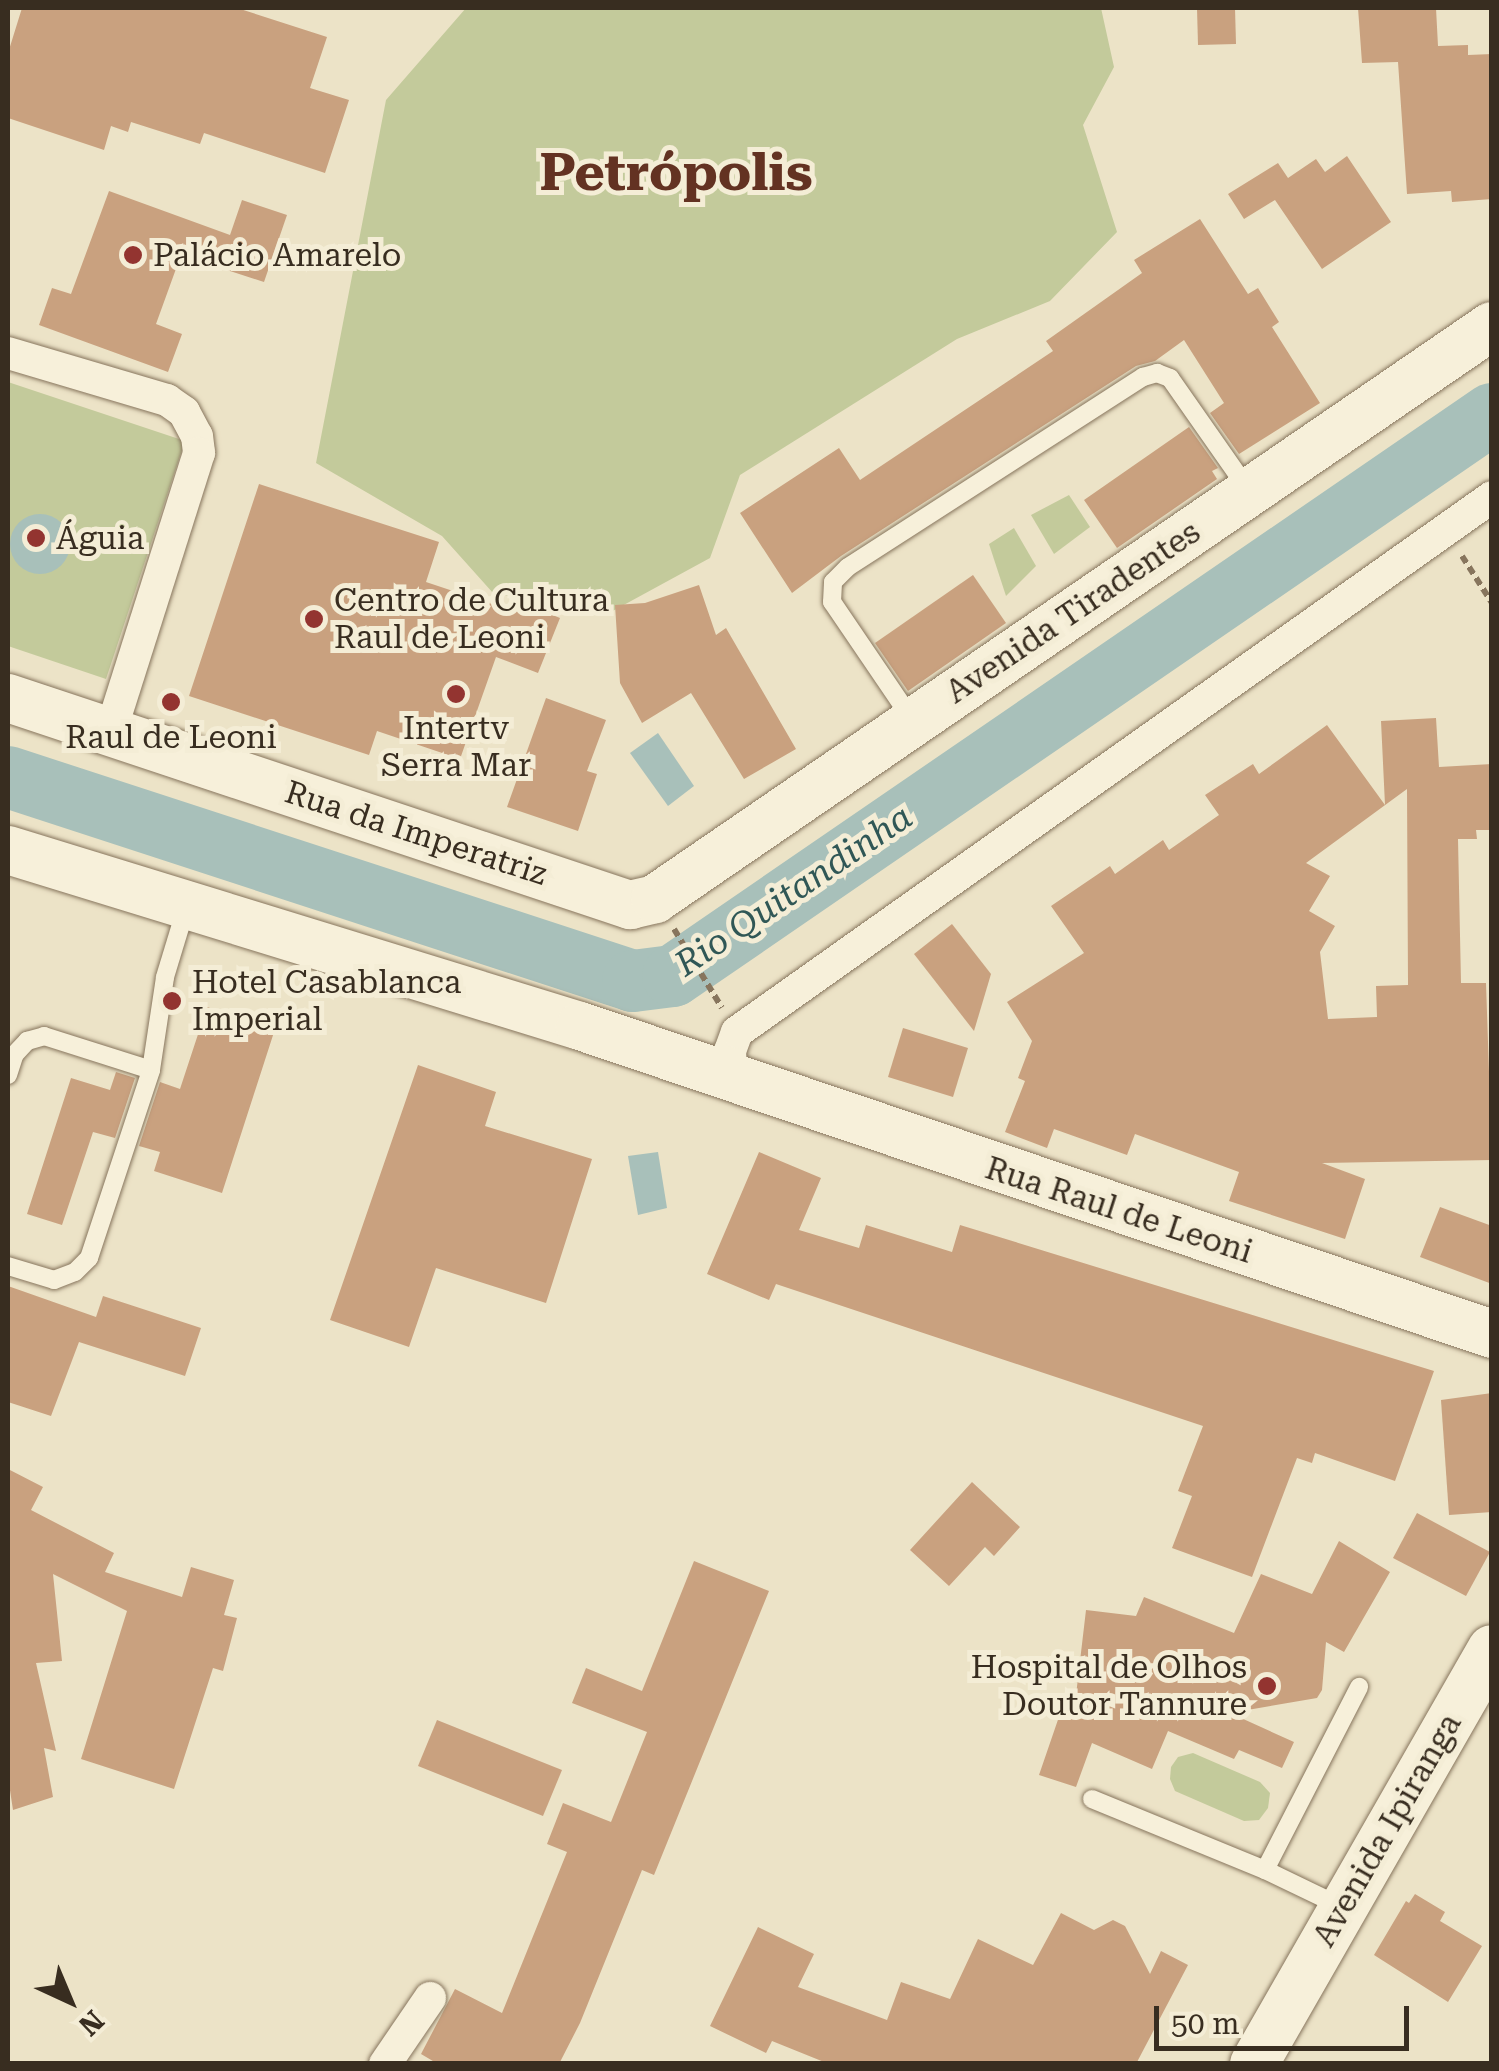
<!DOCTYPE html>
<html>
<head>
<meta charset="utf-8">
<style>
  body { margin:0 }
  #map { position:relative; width:1499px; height:2071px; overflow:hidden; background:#ece3c7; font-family:"Roboto Serif",serif }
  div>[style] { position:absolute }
  .green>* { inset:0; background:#c3ca9b }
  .water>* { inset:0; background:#a8c0ba }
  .round { border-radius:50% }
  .river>* { height:62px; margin:-31px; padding:0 31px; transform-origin:31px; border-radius:31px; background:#a8c0ba }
  .building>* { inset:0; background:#c9a17f }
  .path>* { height:6px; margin-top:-3px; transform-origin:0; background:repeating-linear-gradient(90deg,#87755d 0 8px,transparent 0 13px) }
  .roads { filter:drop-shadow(0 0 2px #87755d) drop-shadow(0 0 2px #87755d) }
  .lane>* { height:18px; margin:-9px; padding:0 9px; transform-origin:9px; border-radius:9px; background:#f7f0da }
  .street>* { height:32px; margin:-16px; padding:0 16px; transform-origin:16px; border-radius:16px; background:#f7f0da }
  .secondary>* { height:48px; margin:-24px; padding:0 24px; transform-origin:24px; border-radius:24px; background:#f7f0da }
  .dots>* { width:28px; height:28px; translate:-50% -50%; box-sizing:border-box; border:5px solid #f4edd6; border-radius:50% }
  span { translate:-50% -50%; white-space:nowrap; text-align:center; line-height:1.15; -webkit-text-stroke:10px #f4edd6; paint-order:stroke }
  .poi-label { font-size:32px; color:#382d20 }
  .left { translate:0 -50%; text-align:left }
  .right { translate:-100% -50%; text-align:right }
  .street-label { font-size:32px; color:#382d20 }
  .water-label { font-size:35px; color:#305756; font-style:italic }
  .town-label { font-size:52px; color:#633222; font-weight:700 }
  .frame { position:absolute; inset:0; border:10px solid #382d20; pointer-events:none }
  .north { position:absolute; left:20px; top:1951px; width:100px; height:100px; -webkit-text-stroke:8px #f4edd6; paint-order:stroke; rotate:136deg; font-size:28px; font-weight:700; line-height:40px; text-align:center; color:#382d20 }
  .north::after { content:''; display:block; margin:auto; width:35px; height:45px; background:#382d20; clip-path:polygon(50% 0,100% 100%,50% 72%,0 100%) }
  .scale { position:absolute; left:1154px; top:2006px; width:255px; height:45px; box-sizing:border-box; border:5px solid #382d20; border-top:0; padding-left:12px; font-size:30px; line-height:35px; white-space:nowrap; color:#382d20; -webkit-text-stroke:8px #f4edd6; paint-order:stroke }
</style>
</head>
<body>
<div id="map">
  <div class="green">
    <i style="clip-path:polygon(466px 8px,1101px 8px,1114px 67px,1083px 125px,1117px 232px,1050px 301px,957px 339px,740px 475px,710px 558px,609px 613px,493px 593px,442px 536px,316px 463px,386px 100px)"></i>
    <i style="clip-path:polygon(8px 382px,185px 441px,106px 679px,8px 646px)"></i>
    <i style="clip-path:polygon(1069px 495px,1090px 527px,1054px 554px,1031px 515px)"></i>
    <i style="clip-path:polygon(1014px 528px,1036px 566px,1006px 596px,989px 544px)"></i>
    <i style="clip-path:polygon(1193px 1753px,1260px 1782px,1270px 1793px,1268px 1808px,1259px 1820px,1244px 1821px,1175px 1791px,1170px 1779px,1171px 1767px,1178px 1757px)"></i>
  </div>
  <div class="water">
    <i class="round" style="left:10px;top:514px;width:60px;height:60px"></i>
    <i style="clip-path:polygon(658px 733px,694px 786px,668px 806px,630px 753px)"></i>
    <i style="clip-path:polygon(658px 1152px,667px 1208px,638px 1215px,628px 1156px)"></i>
  </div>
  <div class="river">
    <i style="left:8px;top:777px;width:657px;rotate:18.08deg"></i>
    <i style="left:633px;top:981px;width:40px;rotate:-7.1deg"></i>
    <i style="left:673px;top:976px;width:993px;rotate:-34.46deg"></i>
  </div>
  <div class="building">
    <i style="clip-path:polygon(22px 8px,237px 8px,327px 37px,310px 88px,349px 100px,325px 173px,204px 133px,200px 144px,131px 122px,128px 132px,111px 126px,104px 150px,8px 118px,8px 53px)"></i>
    <i style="clip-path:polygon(1197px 8px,1235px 8px,1236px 44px,1198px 45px)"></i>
    <i style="clip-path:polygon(1358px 8px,1436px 8px,1438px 46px,1468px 45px,1468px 55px,1492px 54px,1492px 199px,1452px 202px,1451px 191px,1407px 194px,1398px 62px,1362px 63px)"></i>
    <i style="clip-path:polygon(1347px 156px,1391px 222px,1322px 269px,1275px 200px,1244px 219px,1228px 194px,1278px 163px,1288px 178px,1316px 159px,1325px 172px)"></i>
    <i style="clip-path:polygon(109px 191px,230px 235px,242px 200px,287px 215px,264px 282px,181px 255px,156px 324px,182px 334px,168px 372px,39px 325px,52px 288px,71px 294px)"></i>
    <i style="clip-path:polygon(1200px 219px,1248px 294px,1258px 288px,1279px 322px,1272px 327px,1320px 403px,1239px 454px,1210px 413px,1224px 403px,1184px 340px,1155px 361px,1136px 366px,841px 556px,792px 593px,740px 513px,839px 448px,860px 480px,1053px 351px,1046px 341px,1142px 273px,1134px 260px)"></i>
    <i style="clip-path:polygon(1189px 427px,1218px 468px,1212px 471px,1217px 479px,1117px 548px,1084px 500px)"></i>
    <i style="clip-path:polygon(259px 484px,439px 542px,426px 582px,516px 612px,520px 602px,560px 618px,538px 673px,496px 657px,460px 759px,377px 731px,369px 755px,189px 696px)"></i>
    <i style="clip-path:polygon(973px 575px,1006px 623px,908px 691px,875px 643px)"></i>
    <i style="clip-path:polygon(699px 585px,716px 635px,726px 628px,796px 749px,744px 779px,691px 693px,642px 723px,620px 683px,615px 605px,645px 603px)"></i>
    <i style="clip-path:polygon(546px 698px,606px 720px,587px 771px,597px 774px,578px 831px,507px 807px)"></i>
    <i style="clip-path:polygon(evenodd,1436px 718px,1439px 767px,1492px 764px,1492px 830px,1476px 830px,1477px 839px,1458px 839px,1461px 983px,1486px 983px,1492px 1160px,1322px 1163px,1365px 1179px,1345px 1239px,1229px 1201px,1239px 1172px,1135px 1134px,1127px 1155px,1054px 1129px,1047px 1148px,1005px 1132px,1025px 1081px,1018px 1078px,1032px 1041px,1007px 1002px,1084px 953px,1051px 906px,1110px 866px,1115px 874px,1163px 840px,1169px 850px,1219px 815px,1205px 795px,1253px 764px,1259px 774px,1327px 725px,1385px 805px,1381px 721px,1436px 718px,1407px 789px,1408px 985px,1376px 986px,1377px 1017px,1328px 1019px,1320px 952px,1335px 926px,1309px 911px,1330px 876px,1306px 863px,1407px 789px)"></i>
    <i style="clip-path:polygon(952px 924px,991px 974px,974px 1031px,914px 954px)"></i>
    <i style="clip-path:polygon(207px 1007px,275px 1029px,222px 1193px,154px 1171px,160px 1152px,139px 1146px,160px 1082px,180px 1089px)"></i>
    <i style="clip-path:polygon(903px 1028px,968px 1048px,953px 1097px,888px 1077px)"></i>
    <i style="clip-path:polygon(418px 1065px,496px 1092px,485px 1126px,592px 1159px,546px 1303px,436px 1268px,409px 1347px,330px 1320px)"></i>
    <i style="clip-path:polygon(116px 1072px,135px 1078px,115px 1138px,93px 1132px,62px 1225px,27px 1214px,71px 1078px,110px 1090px)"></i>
    <i style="clip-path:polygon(759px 1152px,821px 1178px,799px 1230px,859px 1248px,866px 1225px,952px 1252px,960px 1225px,1434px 1371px,1395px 1481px,1315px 1453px,1312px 1463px,1297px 1458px,1252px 1577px,1172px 1548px,1192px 1496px,1178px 1491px,1203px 1426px,776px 1284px,769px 1300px,707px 1274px)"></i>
    <i style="clip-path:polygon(1440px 1207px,1492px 1226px,1492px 1284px,1420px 1257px)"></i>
    <i style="clip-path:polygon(8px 1286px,96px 1317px,103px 1296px,201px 1328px,185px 1376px,79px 1342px,51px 1416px,8px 1402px)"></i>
    <i style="clip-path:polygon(1492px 1393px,1492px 1512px,1449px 1515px,1441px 1400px)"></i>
    <i style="clip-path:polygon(8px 1469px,43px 1487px,31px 1510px,114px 1553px,105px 1572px,182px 1597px,191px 1567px,234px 1580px,224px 1615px,237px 1618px,223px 1671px,213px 1668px,174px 1789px,81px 1759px,127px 1611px,53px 1574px,62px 1661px,36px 1663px,56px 1751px,44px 1748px,53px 1797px,13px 1810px,8px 1777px)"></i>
    <i style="clip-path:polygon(972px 1482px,1020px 1527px,994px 1556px,985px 1547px,949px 1586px,910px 1550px)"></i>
    <i style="clip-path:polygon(1417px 1513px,1490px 1552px,1466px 1596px,1393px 1558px)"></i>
    <i style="clip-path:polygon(1339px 1541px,1390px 1572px,1344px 1652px,1326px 1642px,1322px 1690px,1317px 1698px,1230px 1713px,1294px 1742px,1282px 1768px,1239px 1750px,1234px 1759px,1168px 1731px,1152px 1769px,1092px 1743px,1076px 1787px,1039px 1775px,1062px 1708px,1074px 1712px,1086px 1610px,1136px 1616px,1144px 1597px,1234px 1633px,1261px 1574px,1312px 1594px)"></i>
    <i style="clip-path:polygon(694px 1561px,769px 1591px,654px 1875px,642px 1870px,580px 2023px,559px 2064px,438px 2064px,421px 2054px,455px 1989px,502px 2013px,567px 1852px,547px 1844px,563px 1803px,611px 1822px,647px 1732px,572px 1703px,586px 1668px,642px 1691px)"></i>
    <i style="clip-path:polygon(437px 1720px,562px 1770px,543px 1816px,418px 1766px)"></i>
    <i style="clip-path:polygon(1415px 1894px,1445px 1912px,1440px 1921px,1482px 1946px,1448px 2002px,1374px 1955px,1406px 1901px,1409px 1903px)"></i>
    <i style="clip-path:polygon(1061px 1913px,1094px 1930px,1113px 1920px,1125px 1926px,1150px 1974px,1161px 1951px,1188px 1965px,1136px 2064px,829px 2064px,772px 2041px,766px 2053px,710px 2026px,758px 1927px,814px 1954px,798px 1987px,887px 2020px,901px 1982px,950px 1999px,978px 1939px,1033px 1965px)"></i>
  </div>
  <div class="path">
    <i style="left:1462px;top:556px;width:56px;rotate:57.4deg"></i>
    <i style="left:674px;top:929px;width:92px;rotate:58.7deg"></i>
  </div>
  <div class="roads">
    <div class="lane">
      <i style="left:913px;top:721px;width:144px;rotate:-124.2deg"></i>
      <i style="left:832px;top:602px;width:20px;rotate:-87deg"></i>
      <i style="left:833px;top:582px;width:21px;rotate:-45deg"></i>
      <i style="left:848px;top:567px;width:351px;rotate:-32.8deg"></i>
      <i style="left:1143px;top:377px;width:15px;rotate:-16deg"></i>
      <i style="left:1157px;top:373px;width:14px;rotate:21deg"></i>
      <i style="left:1170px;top:378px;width:138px;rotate:55deg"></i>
      <i style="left:8px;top:1075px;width:22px;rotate:-72deg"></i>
      <i style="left:15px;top:1054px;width:18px;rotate:-47deg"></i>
      <i style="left:27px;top:1041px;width:18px;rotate:-16deg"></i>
      <i style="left:44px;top:1036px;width:112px;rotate:17.6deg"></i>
      <i style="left:8px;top:1266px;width:48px;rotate:16.9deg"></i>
      <i style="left:54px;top:1280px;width:22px;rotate:-21deg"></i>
      <i style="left:75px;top:1272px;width:20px;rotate:-45deg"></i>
      <i style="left:89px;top:1258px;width:198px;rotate:-71.7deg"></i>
      <i style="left:151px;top:1070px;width:94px;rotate:-81.4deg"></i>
      <i style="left:165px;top:977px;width:72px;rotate:-73.1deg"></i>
      <i style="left:1092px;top:1799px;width:187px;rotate:22.3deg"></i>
      <i style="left:1342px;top:1907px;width:85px;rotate:-154.3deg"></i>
      <i style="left:1265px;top:1870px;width:206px;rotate:-62.8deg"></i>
    </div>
    <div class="street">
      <i style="left:8px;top:353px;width:166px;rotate:16.5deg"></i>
      <i style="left:167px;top:400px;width:21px;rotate:35deg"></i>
      <i style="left:184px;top:412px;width:27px;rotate:62deg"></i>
      <i style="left:197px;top:436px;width:17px;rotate:83deg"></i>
      <i style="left:199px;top:453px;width:292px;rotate:107.6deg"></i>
      <i style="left:747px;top:1085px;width:25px;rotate:-130deg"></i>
      <i style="left:731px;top:1066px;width:15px;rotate:-94deg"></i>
      <i style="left:730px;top:1051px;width:20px;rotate:-70deg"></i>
      <i style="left:737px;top:1032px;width:925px;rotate:-35.32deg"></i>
      <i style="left:385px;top:2064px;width:80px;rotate:-55.7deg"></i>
    </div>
    <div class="secondary">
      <i style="left:8px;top:698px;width:656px;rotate:18.41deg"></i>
      <i style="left:630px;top:905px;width:26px;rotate:-13deg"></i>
      <i style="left:655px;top:899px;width:1014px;rotate:-34.4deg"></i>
      <i style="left:8px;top:850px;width:598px;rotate:17.1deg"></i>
      <i style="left:580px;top:1026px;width:963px;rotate:18.66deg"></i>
      <i style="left:1254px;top:2064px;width:478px;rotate:-60.2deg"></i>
    </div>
  </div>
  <div class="dots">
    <i style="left:133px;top:255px;background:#933430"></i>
    <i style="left:36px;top:538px;background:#933430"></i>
    <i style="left:314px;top:619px;background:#933430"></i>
    <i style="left:456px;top:694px;background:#933430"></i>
    <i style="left:171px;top:702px;background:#933430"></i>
    <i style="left:172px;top:1001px;background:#933430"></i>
    <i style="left:1267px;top:1686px;background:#933430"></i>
  </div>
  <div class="poi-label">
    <span class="left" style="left:153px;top:255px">Palácio Amarelo</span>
    <span class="left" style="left:56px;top:538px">Águia</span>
    <span class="left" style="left:334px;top:619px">Centro de Cultura<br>Raul de Leoni</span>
    <span style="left:456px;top:747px">Intertv<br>Serra Mar</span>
    <span style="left:171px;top:737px">Raul de Leoni</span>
    <span class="left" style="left:192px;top:1001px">Hotel Casablanca<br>Imperial</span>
    <span class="right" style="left:1247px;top:1686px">Hospital de Olhos<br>Doutor Tannure</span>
  </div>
  <div class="street-label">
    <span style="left:1073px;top:612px;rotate:-34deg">Avenida Tiradentes</span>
    <span style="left:416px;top:833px;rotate:18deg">Rua da Imperatriz</span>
    <span style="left:1119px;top:1210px;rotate:18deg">Rua Raul de Leoni</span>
    <span style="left:1387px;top:1830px;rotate:-60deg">Avenida Ipiranga</span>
  </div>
  <div class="water-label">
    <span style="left:794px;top:891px;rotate:-34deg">Rio Quitandinha</span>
  </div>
  <div class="town-label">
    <span style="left:676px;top:173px">Petrópolis</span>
  </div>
  <div class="frame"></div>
  <div class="north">N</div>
  <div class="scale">50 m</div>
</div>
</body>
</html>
